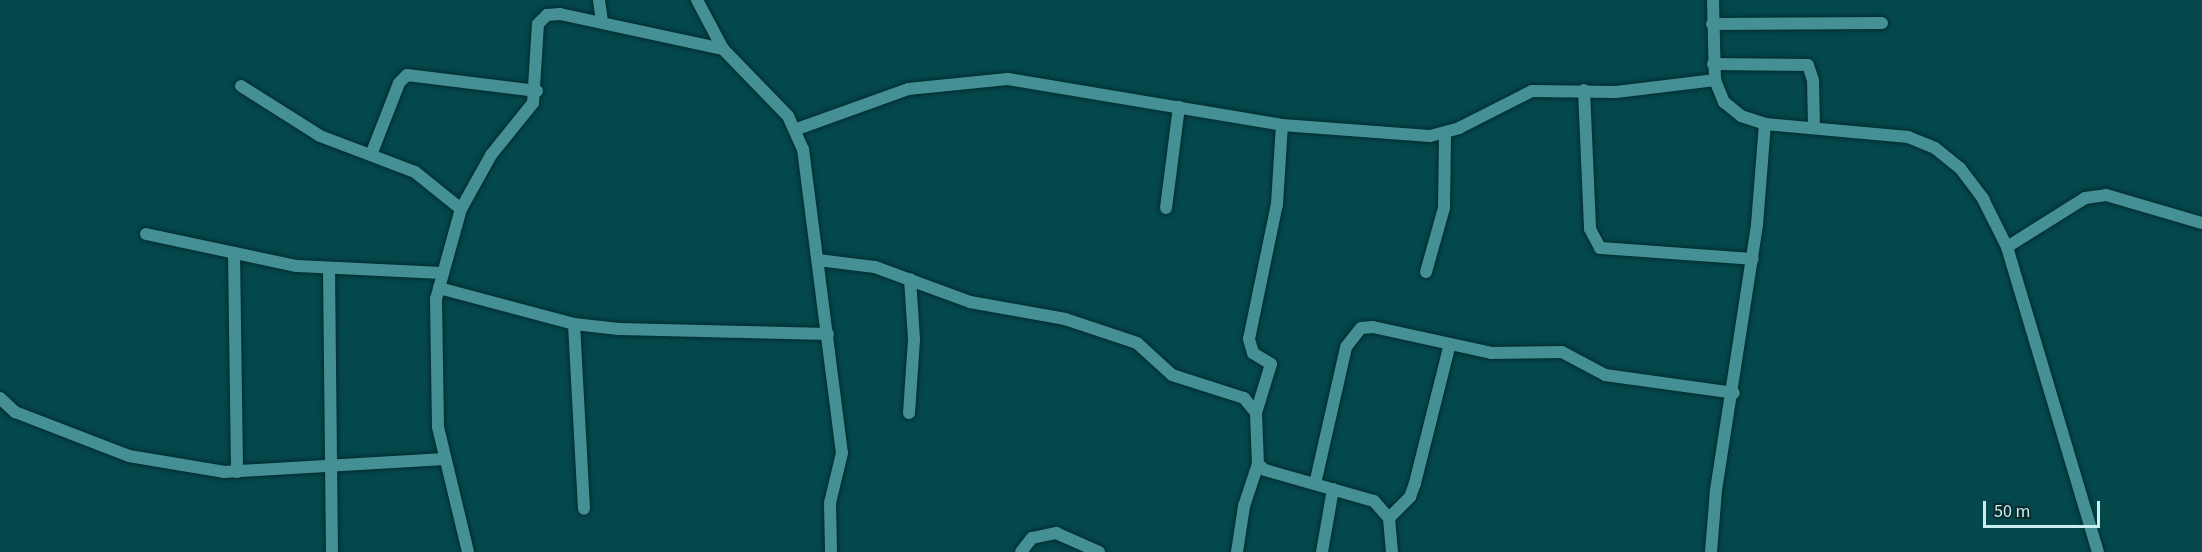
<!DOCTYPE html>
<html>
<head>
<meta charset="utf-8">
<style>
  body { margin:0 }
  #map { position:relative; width:2202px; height:552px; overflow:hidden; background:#04484c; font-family:"Source Sans 3",sans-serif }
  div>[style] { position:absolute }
  .roads { filter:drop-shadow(0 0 2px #002c2e) drop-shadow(0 0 2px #002c2e) }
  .minor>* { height:12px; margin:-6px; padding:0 6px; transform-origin:6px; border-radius:6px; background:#449095 }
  span { translate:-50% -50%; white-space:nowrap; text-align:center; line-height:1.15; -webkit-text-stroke:4.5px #092b2d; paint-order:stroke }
  .scale { position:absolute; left:1983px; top:501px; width:117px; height:27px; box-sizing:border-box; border:3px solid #caeef0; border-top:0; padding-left:8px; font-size:18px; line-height:21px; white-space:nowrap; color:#caeef0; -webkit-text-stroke:4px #092b2d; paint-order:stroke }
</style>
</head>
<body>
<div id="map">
  <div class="roads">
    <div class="minor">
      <i style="left:599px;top:0;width:22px;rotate:82deg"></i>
      <i style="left:697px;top:0;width:55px;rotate:62deg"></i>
      <i style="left:723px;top:49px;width:93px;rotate:45.9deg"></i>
      <i style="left:788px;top:116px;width:36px;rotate:66deg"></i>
      <i style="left:803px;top:149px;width:306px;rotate:82.7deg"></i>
      <i style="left:842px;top:453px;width:51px;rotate:103.5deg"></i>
      <i style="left:830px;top:503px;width:49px;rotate:88.8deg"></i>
      <i style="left:1713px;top:0;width:80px;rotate:88.6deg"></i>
      <i style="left:1715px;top:80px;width:24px;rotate:68deg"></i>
      <i style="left:1724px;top:102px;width:22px;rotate:39deg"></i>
      <i style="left:1741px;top:116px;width:25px;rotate:18deg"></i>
      <i style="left:1765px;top:124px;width:144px;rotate:5.2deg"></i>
      <i style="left:1908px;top:137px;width:29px;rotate:22deg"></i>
      <i style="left:1935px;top:148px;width:32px;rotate:39deg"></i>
      <i style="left:1960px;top:168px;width:39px;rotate:53deg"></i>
      <i style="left:1983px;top:199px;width:54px;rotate:63.4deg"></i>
      <i style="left:2007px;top:247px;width:318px;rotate:73.4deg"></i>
      <i style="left:1712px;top:24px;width:170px;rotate:-0.3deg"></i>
      <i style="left:1713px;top:64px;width:95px;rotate:0.6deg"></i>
      <i style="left:1808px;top:65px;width:16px;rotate:72deg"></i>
      <i style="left:1813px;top:80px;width:48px;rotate:88.8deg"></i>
      <i style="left:241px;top:86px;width:93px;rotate:32.3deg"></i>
      <i style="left:320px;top:136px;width:102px;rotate:20.8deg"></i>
      <i style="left:415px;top:172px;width:59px;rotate:38.8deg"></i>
      <i style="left:1584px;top:90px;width:139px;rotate:87.5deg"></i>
      <i style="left:1590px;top:229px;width:21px;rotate:62deg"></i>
      <i style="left:1600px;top:248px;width:153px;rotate:4.1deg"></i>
      <i style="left:797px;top:129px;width:118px;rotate:-19.8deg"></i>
      <i style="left:908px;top:89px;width:100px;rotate:-5.7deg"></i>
      <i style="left:1008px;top:79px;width:278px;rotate:9.5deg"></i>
      <i style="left:1282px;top:125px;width:148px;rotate:4.3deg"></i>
      <i style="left:1430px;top:136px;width:30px;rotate:-15deg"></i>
      <i style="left:1459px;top:128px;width:82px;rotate:-26.9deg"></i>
      <i style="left:1532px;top:91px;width:84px;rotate:0.7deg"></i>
      <i style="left:1616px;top:92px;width:100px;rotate:-6.9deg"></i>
      <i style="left:371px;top:155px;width:77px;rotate:-68.7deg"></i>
      <i style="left:399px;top:83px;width:11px;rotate:-45deg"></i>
      <i style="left:407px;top:75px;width:131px;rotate:7deg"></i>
      <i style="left:1166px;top:208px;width:102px;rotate:-82.7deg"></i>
      <i style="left:146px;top:234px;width:154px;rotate:12deg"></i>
      <i style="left:297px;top:266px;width:145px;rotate:2.8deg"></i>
      <i style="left:2007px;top:247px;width:92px;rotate:-32.1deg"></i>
      <i style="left:2085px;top:198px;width:21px;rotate:-8deg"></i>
      <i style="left:2106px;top:195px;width:100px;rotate:16.3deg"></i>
      <i style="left:234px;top:253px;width:219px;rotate:89.2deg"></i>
      <i style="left:818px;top:260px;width:57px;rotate:7deg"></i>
      <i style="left:875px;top:267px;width:101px;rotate:20.2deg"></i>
      <i style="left:970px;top:302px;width:97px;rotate:10.1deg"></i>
      <i style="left:1065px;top:319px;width:76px;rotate:18.4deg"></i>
      <i style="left:1137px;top:343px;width:47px;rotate:42.4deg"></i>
      <i style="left:1172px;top:375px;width:76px;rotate:17.7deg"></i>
      <i style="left:1244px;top:398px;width:19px;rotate:51deg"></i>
      <i style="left:1256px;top:413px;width:51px;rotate:87.8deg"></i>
      <i style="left:1258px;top:464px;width:9px;rotate:41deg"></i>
      <i style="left:1265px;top:470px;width:113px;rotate:15.9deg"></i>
      <i style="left:1374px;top:501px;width:23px;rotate:49deg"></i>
      <i style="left:1389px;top:518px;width:34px;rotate:85deg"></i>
      <i style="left:329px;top:268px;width:284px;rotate:89.4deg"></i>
      <i style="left:1426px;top:272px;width:66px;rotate:-74.3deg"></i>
      <i style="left:1444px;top:208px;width:74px;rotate:-89.2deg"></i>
      <i style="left:439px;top:288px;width:140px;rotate:14.9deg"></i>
      <i style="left:574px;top:324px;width:45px;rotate:6.3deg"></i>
      <i style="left:619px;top:329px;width:209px;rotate:1.4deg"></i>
      <i style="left:574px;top:324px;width:185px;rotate:86.9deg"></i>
      <i style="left:0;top:398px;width:21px;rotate:43deg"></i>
      <i style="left:15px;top:412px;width:122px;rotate:21.1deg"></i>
      <i style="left:129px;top:456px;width:97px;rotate:9.5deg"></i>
      <i style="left:225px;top:472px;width:218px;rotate:-3.4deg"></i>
      <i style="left:909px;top:413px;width:74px;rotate:-86.1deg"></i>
      <i style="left:914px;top:339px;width:60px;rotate:-93.8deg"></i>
      <i style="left:1256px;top:413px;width:51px;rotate:-73deg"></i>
      <i style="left:1271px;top:364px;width:21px;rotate:-149deg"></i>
      <i style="left:1253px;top:353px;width:15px;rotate:-106deg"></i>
      <i style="left:1249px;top:339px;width:138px;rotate:-78.3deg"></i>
      <i style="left:1277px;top:204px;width:79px;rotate:-86.4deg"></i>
      <i style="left:1315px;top:484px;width:140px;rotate:-77.2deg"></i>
      <i style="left:1346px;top:347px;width:24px;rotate:-52deg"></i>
      <i style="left:1361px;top:328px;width:12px;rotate:-5deg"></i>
      <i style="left:1373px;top:327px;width:121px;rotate:12.4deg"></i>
      <i style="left:1491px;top:353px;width:71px;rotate:-0.8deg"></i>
      <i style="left:1562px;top:352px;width:49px;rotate:28.1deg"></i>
      <i style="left:1605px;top:375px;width:130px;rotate:7.9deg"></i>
      <i style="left:1389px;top:518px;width:30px;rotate:-45deg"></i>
      <i style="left:1410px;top:497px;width:15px;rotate:-70deg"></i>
      <i style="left:1415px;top:483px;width:143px;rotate:-75.9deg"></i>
      <i style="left:468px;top:552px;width:129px;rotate:-103.5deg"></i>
      <i style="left:438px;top:427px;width:128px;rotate:-90.9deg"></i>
      <i style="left:436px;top:299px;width:93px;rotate:-74.5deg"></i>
      <i style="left:461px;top:209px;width:62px;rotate:-60.9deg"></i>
      <i style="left:491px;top:155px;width:67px;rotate:-51.1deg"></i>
      <i style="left:533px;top:103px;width:79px;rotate:-86.4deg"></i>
      <i style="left:538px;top:24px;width:13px;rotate:-45deg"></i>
      <i style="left:547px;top:15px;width:13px;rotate:-4deg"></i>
      <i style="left:560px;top:14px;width:167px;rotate:12.1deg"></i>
      <i style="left:1021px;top:552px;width:18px;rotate:-52deg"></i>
      <i style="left:1032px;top:538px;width:25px;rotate:-12deg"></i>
      <i style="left:1056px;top:533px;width:47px;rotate:23.8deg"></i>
      <i style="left:1237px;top:552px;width:47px;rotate:-81.3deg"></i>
      <i style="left:1244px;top:506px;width:44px;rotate:-71.6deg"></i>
      <i style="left:1322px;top:552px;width:64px;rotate:-80.1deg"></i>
      <i style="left:1711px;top:552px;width:62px;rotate:-85.4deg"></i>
      <i style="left:1716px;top:490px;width:268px;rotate:-81.2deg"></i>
      <i style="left:1757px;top:225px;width:101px;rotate:-85.5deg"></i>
    </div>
  </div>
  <div class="scale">50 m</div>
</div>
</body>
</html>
